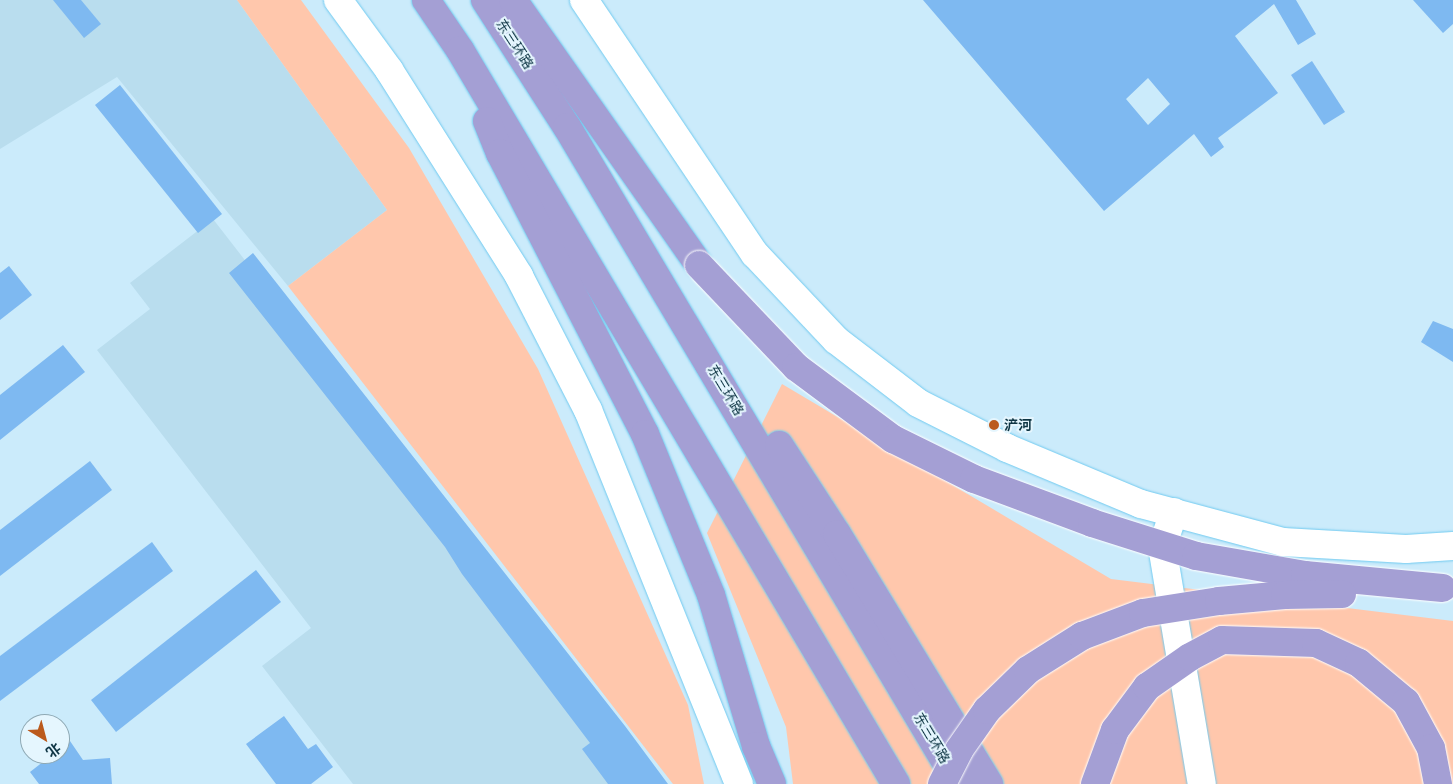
<!DOCTYPE html>
<html>
<head>
<meta charset="utf-8">
<style>
  body { margin:0 }
  #map { position:relative; width:1453px; height:784px; overflow:hidden; background:#cbebfb; font-family:Quicksand,"Noto Sans SC",sans-serif }
  div>[style] { position:absolute }
  .built>* { inset:0; background:#b9ddee }
  .green>* { inset:0; background:#ffc7ac }
  .building>* { inset:0; background:#7eb9f1 }
  .roads { filter:drop-shadow(0 0 1px #70caf0) drop-shadow(0 0 1px #70caf0) }
  .tertiary>* { height:28px; margin:-14px; padding:0 14px; transform-origin:14px; border-radius:14px; background:#fff }
  .secondary>* { height:28px; margin:-14px; padding:0 14px; transform-origin:14px; border-radius:14px; background:#fff }
  .trunk>* { height:28px; margin:-14px; padding:0 14px; transform-origin:14px; border-radius:14px; background:#a49fd4 }
  .bridges { filter:drop-shadow(0 0 1px #fff) drop-shadow(0 0 1px #fff) }
  .trunk-bridge>* { height:28px; margin:-14px; padding:0 14px; transform-origin:14px; border-radius:14px; background:#a49fd4 }
  .dots>* { width:14px; height:14px; translate:-50% -50%; box-sizing:border-box; border:2px solid #e5f6fe; border-radius:50% }
  span { translate:-50% -50%; white-space:nowrap; text-align:center; line-height:1.15; -webkit-text-stroke:4px #e5f6fe; paint-order:stroke }
  .street-label { font-size:14px; color:#0e3544 }
  .poi-label { font-size:14px; color:#0e3544; font-weight:700 }
  .left { translate:0 -50%; text-align:left }
  .north { position:absolute; left:20px; top:714px; width:50px; height:50px; box-sizing:border-box; background:#e5f6fe; border:1px solid #8fa9b4; border-radius:50%; rotate:143deg; font-size:14px; font-weight:700; line-height:20px; text-align:center; color:#0e3544 }
  .north::after { content:''; display:block; margin:auto; width:18px; height:22px; background:#bb5a1c; clip-path:polygon(50% 0,100% 100%,50% 72%,0 100%) }
</style>
</head>
<body>
<div id="map">
  <div class="built">
    <i style="clip-path:polygon(0 0,237px 0,387px 210px,288px 286px,117px 77px,0 149px)"></i>
    <i style="clip-path:polygon(213px 219px,651px 784px,353px 784px,262px 666px,311px 628px,97px 350px,150px 309px,130px 283px)"></i>
  </div>
  <div class="green">
    <i style="clip-path:polygon(237px 0,301px 0,409px 148px,538px 369px,688px 705px,704px 784px,673px 784px,288px 286px,387px 210px)"></i>
    <i style="clip-path:polygon(782px 384px,1111px 579px,1453px 621px,1453px 784px,793px 784px,786px 727px,707px 533px)"></i>
  </div>
  <div class="building">
    <i style="clip-path:polygon(53px 0,81px 0,101px 24px,84px 38px)"></i>
    <i style="clip-path:polygon(evenodd,923px 0,1296px 0,1316px 34px,1298px 45px,1274px 4px,1235px 36px,1278px 93px,1218px 138px,1224px 147px,1211px 157px,1194px 134px,1104px 211px,923px 0,1148px 78px,1170px 104px,1148px 125px,1126px 99px,1148px 78px)"></i>
    <i style="clip-path:polygon(1413px 0,1453px 0,1453px 24px,1443px 33px)"></i>
    <i style="clip-path:polygon(1312px 61px,1345px 112px,1324px 125px,1291px 75px)"></i>
    <i style="clip-path:polygon(120px 85px,222px 214px,198px 233px,95px 105px)"></i>
    <i style="clip-path:polygon(253px 253px,625px 726px,668px 784px,608px 784px,582px 749px,590px 743px,462px 574px,445px 547px,229px 273px)"></i>
    <i style="clip-path:polygon(9px 266px,32px 295px,0 320px,0 273px)"></i>
    <i style="clip-path:polygon(1433px 321px,1453px 329px,1453px 362px,1421px 342px)"></i>
    <i style="clip-path:polygon(63px 345px,85px 372px,0 440px,0 395px)"></i>
    <i style="clip-path:polygon(90px 461px,112px 490px,0 576px,0 530px)"></i>
    <i style="clip-path:polygon(152px 542px,173px 571px,0 701px,0 656px)"></i>
    <i style="clip-path:polygon(256px 570px,281px 602px,116px 732px,91px 700px)"></i>
    <i style="clip-path:polygon(284px 716px,308px 749px,316px 744px,333px 767px,311px 784px,276px 784px,246px 744px)"></i>
    <i style="clip-path:polygon(70px 741px,83px 760px,110px 758px,112px 784px,39px 784px,30px 772px,53px 754px,60px 754px,60px 749px)"></i>
  </div>
  <div class="roads">
    <div class="tertiary">
      <i style="left:1174px;top:512px;width:36px;rotate:109deg"></i>
      <i style="left:1162px;top:546px;width:241px;rotate:80.5deg"></i>
    </div>
    <div class="secondary">
      <i style="left:338px;top:0;width:87px;rotate:53.9deg"></i>
      <i style="left:389px;top:70px;width:244px;rotate:57.7deg"></i>
      <i style="left:519px;top:276px;width:151px;rotate:62.8deg"></i>
      <i style="left:588px;top:410px;width:403px;rotate:68deg"></i>
      <i style="left:584px;top:0;width:306px;rotate:56.1deg"></i>
      <i style="left:755px;top:254px;width:118px;rotate:46.7deg"></i>
      <i style="left:836px;top:340px;width:103px;rotate:37.5deg"></i>
      <i style="left:918px;top:403px;width:100px;rotate:26.8deg"></i>
      <i style="left:1007px;top:448px;width:145px;rotate:22.7deg"></i>
      <i style="left:1141px;top:504px;width:147px;rotate:15deg"></i>
      <i style="left:1283px;top:542px;width:123px;rotate:3.3deg"></i>
      <i style="left:1406px;top:549px;width:47px;rotate:-3.7deg"></i>
    </div>
    <div class="trunk">
      <i style="left:426px;top:0;width:60px;rotate:55.8deg"></i>
      <i style="left:460px;top:50px;width:854px;rotate:59.29deg"></i>
      <i style="left:485px;top:0;width:151px;rotate:57.2deg"></i>
      <i style="left:567px;top:127px;width:765px;rotate:59.18deg"></i>
      <i style="left:513px;top:0;width:324px;rotate:54.9deg"></i>
      <i style="left:487px;top:121px;width:35px;rotate:68deg"></i>
      <i style="left:500px;top:153px;width:316px;rotate:62.7deg"></i>
      <i style="left:645px;top:434px;width:174px;rotate:67.7deg"></i>
      <i style="left:711px;top:595px;width:158px;rotate:73.4deg"></i>
      <i style="left:756px;top:746px;width:41px;rotate:67.2deg"></i>
      <i style="left:779px;top:445px;width:106px;rotate:56.9deg"></i>
      <i style="left:837px;top:534px;width:293px;rotate:58.7deg"></i>
    </div>
  </div>
  <div class="bridges">
    <div class="trunk-bridge">
      <i style="left:699px;top:265px;width:141px;rotate:46.4deg"></i>
      <i style="left:796px;top:367px;width:121px;rotate:36.6deg"></i>
      <i style="left:893px;top:439px;width:90px;rotate:26.3deg"></i>
      <i style="left:974px;top:479px;width:126px;rotate:20.4deg"></i>
      <i style="left:1092px;top:523px;width:109px;rotate:17.6deg"></i>
      <i style="left:1196px;top:556px;width:111px;rotate:9.9deg"></i>
      <i style="left:1305px;top:575px;width:138px;rotate:5.4deg"></i>
      <i style="left:942px;top:784px;width:38px;rotate:-63deg"></i>
      <i style="left:959px;top:750px;width:49px;rotate:-55deg"></i>
      <i style="left:987px;top:710px;width:57px;rotate:-44.3deg"></i>
      <i style="left:1028px;top:670px;width:64px;rotate:-32.2deg"></i>
      <i style="left:1082px;top:636px;width:65px;rotate:-20.7deg"></i>
      <i style="left:1143px;top:613px;width:77px;rotate:-9deg"></i>
      <i style="left:1219px;top:601px;width:66px;rotate:-5.2deg"></i>
      <i style="left:1285px;top:595px;width:57px;rotate:-1deg"></i>
      <i style="left:1095px;top:784px;width:58px;rotate:-69.7deg"></i>
      <i style="left:1115px;top:730px;width:54px;rotate:-53.3deg"></i>
      <i style="left:1147px;top:687px;width:52px;rotate:-34.9deg"></i>
      <i style="left:1190px;top:657px;width:36px;rotate:-28deg"></i>
      <i style="left:1222px;top:640px;width:94px;rotate:1.8deg"></i>
      <i style="left:1316px;top:643px;width:47px;rotate:24.9deg"></i>
      <i style="left:1359px;top:663px;width:61px;rotate:39.7deg"></i>
      <i style="left:1406px;top:702px;width:52px;rotate:61.5deg"></i>
      <i style="left:1431px;top:748px;width:37px;rotate:79deg"></i>
    </div>
  </div>
  <div class="dots">
    <i style="left:994px;top:425px;background:#bb5a1c"></i>
  </div>
  <div class="street-label">
    <span style="left:515px;top:44px;rotate:57deg">东三环路</span>
    <span style="left:726px;top:390px;rotate:59deg">东三环路</span>
    <span style="left:932px;top:738px;rotate:59deg">东三环路</span>
  </div>
  <div class="poi-label">
    <span class="left" style="left:1004px;top:425px">浐河</span>
  </div>
  <div class="north">北</div>
</div>
</body>
</html>
